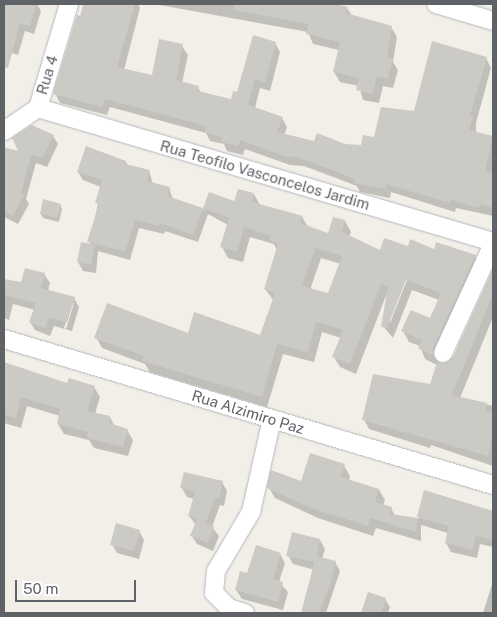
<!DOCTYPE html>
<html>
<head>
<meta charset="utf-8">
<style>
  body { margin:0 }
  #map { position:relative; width:497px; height:617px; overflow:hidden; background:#f1efe8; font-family:"Public Sans",sans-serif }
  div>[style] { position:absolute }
  .shadow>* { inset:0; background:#0003 }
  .building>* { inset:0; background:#cccac5 }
  .roads { filter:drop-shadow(0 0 1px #b5b8bc) drop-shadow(0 0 1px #b5b8bc) }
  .minor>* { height:18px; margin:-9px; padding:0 9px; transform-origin:9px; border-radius:9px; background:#fff }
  span { translate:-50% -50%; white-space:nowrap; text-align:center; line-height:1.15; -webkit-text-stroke:4.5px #fff; paint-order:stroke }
  .street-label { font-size:15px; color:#5f6368 }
  .frame { position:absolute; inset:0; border:5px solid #5f6368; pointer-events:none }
  .scale { position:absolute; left:15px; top:580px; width:121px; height:22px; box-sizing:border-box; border:2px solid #5f6368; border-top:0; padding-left:6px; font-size:15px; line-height:18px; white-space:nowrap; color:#5f6368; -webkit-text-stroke:4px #fff; paint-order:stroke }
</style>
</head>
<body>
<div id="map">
  <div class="shadow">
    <i style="clip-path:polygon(4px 4px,37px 4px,41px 11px,34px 34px,25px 31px,18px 55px,6px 51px,4px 60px)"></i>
    <i style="clip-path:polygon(84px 4px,138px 4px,140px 8px,124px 70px,153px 77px,182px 46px,188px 55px,182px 83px,198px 87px,201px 93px,232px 100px,275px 43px,280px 52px,270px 91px,260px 88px,255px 108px,282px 118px,287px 127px,284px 135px,314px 143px,362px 146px,415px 113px,433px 42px,486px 58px,491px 68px,476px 123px,476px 133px,493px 139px,493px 216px,456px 208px,455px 212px,391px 192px,390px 198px,360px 192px,357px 186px,304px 166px,290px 165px,245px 149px,243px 155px,227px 151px,224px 144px,210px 141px,206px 133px,110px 107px,107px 115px,60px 103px,55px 93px)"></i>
    <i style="clip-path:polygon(154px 4px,328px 4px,347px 8px,352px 16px,391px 27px,397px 37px,393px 62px,398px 70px,393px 88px,383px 86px,379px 103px,363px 100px,359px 86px,340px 82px,334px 72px,339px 50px,313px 44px,308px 32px)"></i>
    <i style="clip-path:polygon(53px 136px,58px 144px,47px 167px,36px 163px,26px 199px,29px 204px,18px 224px,4px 217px,4px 149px,20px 153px)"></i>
    <i style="clip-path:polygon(evenodd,126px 162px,128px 166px,149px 171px,153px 184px,169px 188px,173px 199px,203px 210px,210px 193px,235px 203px,254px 194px,260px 205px,302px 217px,308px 227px,329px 234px,345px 221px,351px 232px,349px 237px,381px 252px,408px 247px,475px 256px,481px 267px,439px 363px,445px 365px,454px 358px,493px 275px,493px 317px,460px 398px,493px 406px,493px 466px,431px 445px,430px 448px,369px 429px,364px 419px,431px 385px,437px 365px,425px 359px,420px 346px,409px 342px,403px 331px,430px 320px,439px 300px,412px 290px,393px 338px,383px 326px,387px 293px,356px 374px,340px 367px,334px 357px,341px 338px,322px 332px,314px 362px,283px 354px,267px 407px,150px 372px,145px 364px,102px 348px,96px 337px,188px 334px,261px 337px,274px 301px,265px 289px,277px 250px,274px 244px,250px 237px,243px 262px,228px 258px,222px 247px,228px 225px,208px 214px,198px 242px,165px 231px,164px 234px,139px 228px,130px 260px,98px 251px,96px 273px,83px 271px,78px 262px,90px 245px,101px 187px,83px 180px,78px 172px,126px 162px,321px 258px,341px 264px,329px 295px,310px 290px,321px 258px,126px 162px,407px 274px,409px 275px,390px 323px,390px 316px,407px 274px)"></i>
    <i style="clip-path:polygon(60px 205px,62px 209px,59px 222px,43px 218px,41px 214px)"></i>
    <i style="clip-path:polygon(evenodd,44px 274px,50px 283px,48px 291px,74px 298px,79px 307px,72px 331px,54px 326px,50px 336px,35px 330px,30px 322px,35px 310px,13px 304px,9px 320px,4px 318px,4px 280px,22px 284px,44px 274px,72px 303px,74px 303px,66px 329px,64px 328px,72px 303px)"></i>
    <i style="clip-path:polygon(4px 364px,68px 384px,94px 387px,100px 397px,95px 414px,110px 417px,115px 427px,127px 430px,133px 440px,128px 456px,94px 448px,89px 440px,64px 434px,58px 424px,60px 416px,27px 406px,21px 428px,4px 423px)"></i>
    <i style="clip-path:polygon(344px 466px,350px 476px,349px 480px,379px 490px,385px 500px,383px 506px,391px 508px,395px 516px,419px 519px,425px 491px,493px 512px,493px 547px,480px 544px,477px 558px,451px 552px,446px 543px,448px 533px,421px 525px,421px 541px,376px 528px,373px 536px,318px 518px,275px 498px,269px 488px,302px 483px)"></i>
    <i style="clip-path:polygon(222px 482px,227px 491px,224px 506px,220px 505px,212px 527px,219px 536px,213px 551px,197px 544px,192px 536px,196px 525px,189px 516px,194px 499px,187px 497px,182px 488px)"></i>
    <i style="clip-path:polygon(139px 531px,144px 540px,139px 559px,117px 553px,112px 544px)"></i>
    <i style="clip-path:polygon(320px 540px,325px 549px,322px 559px,335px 562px,340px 571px,326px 613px,303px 613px,315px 570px,293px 564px,288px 555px)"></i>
    <i style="clip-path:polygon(280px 554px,285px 563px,279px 582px,288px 592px,283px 610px,242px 599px,236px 590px,248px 574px)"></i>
    <i style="clip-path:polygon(492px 584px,493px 613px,483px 613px)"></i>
    <i style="clip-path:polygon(369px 594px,385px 599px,390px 607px,388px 613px,363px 613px)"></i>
  </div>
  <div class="building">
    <i style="clip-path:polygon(4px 4px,37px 4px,30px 26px,20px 23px,8px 68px,4px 67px)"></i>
    <i style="clip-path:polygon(83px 4px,135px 4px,117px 67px,152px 75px,159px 39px,183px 44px,176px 80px,199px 86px,198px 91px,231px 99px,233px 91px,237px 92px,253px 35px,276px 42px,265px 82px,255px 79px,248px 105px,283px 117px,277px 132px,314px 141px,317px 133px,345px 144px,361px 145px,363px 135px,374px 137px,381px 107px,414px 111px,432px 41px,487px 57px,470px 116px,473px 117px,469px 130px,493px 136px,485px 171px,493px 174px,493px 208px,480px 204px,479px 208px,451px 200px,450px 203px,386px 184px,385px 189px,354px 183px,355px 179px,298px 157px,284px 156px,240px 140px,238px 146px,221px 142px,222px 137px,204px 132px,206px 126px,105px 99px,102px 107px,53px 94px,77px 15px,81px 16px)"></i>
    <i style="clip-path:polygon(235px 4px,335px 4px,348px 7px,346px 13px,392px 26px,387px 57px,393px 59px,388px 79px,377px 76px,373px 94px,356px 90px,359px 78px,333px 72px,340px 42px,306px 34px,308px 24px,234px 10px)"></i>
    <i style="clip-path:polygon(32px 125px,54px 135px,42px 158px,31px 155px,21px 193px,24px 194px,13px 216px,4px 212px,4px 147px,18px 151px,12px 138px)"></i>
    <i style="clip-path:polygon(86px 146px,126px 161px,125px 164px,150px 170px,147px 181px,170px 187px,167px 196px,203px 208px,193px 235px,160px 223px,159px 226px,135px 220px,125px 252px,87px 242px,99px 204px,95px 203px,102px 180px,77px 172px)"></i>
    <i style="clip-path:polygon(evenodd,238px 189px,254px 193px,252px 202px,303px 216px,300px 223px,328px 233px,333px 217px,345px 220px,342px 232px,380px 250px,384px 238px,408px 246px,410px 239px,434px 249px,436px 242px,476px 255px,433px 349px,433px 356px,418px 348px,422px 340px,401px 331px,411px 310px,430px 318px,441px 293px,406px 280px,387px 328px,381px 327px,388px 286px,381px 284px,350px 364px,332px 357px,343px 330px,316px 322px,308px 352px,277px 344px,262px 397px,142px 361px,144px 356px,94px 338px,107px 303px,188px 333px,194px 312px,260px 335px,275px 293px,264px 289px,278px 244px,270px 240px,271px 236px,244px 227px,237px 252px,220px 247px,229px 218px,203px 208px,209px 192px,234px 201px,238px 189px,315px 248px,342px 256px,328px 293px,302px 286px,315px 248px)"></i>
    <i style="clip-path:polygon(43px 199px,61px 204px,57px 218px,40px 214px)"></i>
    <i style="clip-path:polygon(81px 242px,95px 245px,91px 265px,77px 262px)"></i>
    <i style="clip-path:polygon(25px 268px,45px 273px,41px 288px,75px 297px,67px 323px,49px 317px,45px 328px,29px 322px,36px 303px,4px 295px,4px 279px,21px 282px)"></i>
    <i style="clip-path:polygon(493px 269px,493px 294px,452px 395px,487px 403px,485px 411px,493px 413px,493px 433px,488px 456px,362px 420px,373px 374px,430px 384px,437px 362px,444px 363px,453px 357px)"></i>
    <i style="clip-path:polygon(4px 362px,67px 383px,69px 378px,95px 386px,87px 411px,110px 416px,109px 423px,128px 429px,123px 447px,87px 438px,88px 432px,57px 424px,60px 409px,21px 397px,16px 418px,4px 415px)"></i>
    <i style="clip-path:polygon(310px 453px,345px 464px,341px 477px,379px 489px,375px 502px,392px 507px,390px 514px,418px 518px,416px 532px,370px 518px,368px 526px,311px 508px,267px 488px,271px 470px,301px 481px)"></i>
    <i style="clip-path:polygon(184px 472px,223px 481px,219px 498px,215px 497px,206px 522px,188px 516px,195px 492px,180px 488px)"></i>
    <i style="clip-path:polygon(424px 490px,493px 511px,493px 540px,476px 536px,472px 550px,445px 543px,449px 526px,417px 517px)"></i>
    <i style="clip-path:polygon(197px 519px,214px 526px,208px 543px,190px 536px)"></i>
    <i style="clip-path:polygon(116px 523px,140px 530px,134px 551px,110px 545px)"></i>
    <i style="clip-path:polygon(292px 532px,320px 539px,315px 562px,286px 556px)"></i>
    <i style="clip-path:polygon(256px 545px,281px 553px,273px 579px,283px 582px,278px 602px,235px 590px,240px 571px,247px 573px)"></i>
    <i style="clip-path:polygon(316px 556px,336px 561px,330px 585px,319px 613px,301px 613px)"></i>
    <i style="clip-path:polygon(368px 592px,386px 598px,381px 613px,361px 613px)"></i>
  </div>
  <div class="roads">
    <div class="minor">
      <i style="left:436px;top:4px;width:59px;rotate:16.6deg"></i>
      <i style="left:38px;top:108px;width:474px;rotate:16.4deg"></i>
      <i style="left:4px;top:131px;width:41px;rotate:-34.1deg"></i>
      <i style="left:38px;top:108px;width:109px;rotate:-73.4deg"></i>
      <i style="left:4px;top:339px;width:510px;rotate:16.62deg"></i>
      <i style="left:443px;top:353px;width:120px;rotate:-65.4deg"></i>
      <i style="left:245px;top:613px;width:17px;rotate:-163deg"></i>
      <i style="left:229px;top:608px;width:21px;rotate:-135deg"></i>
      <i style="left:214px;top:593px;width:22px;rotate:-85deg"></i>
      <i style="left:216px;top:571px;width:69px;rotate:-59.3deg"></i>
      <i style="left:251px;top:512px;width:95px;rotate:-77.3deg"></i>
    </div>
  </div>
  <div class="street-label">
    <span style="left:47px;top:75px;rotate:-73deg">Rua 4</span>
    <span style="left:265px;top:175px;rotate:16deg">Rua Teofilo Vasconcelos Jardim</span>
    <span style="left:248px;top:412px;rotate:17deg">Rua Alzimiro Paz</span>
  </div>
  <div class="frame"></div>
  <div class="scale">50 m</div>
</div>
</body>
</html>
